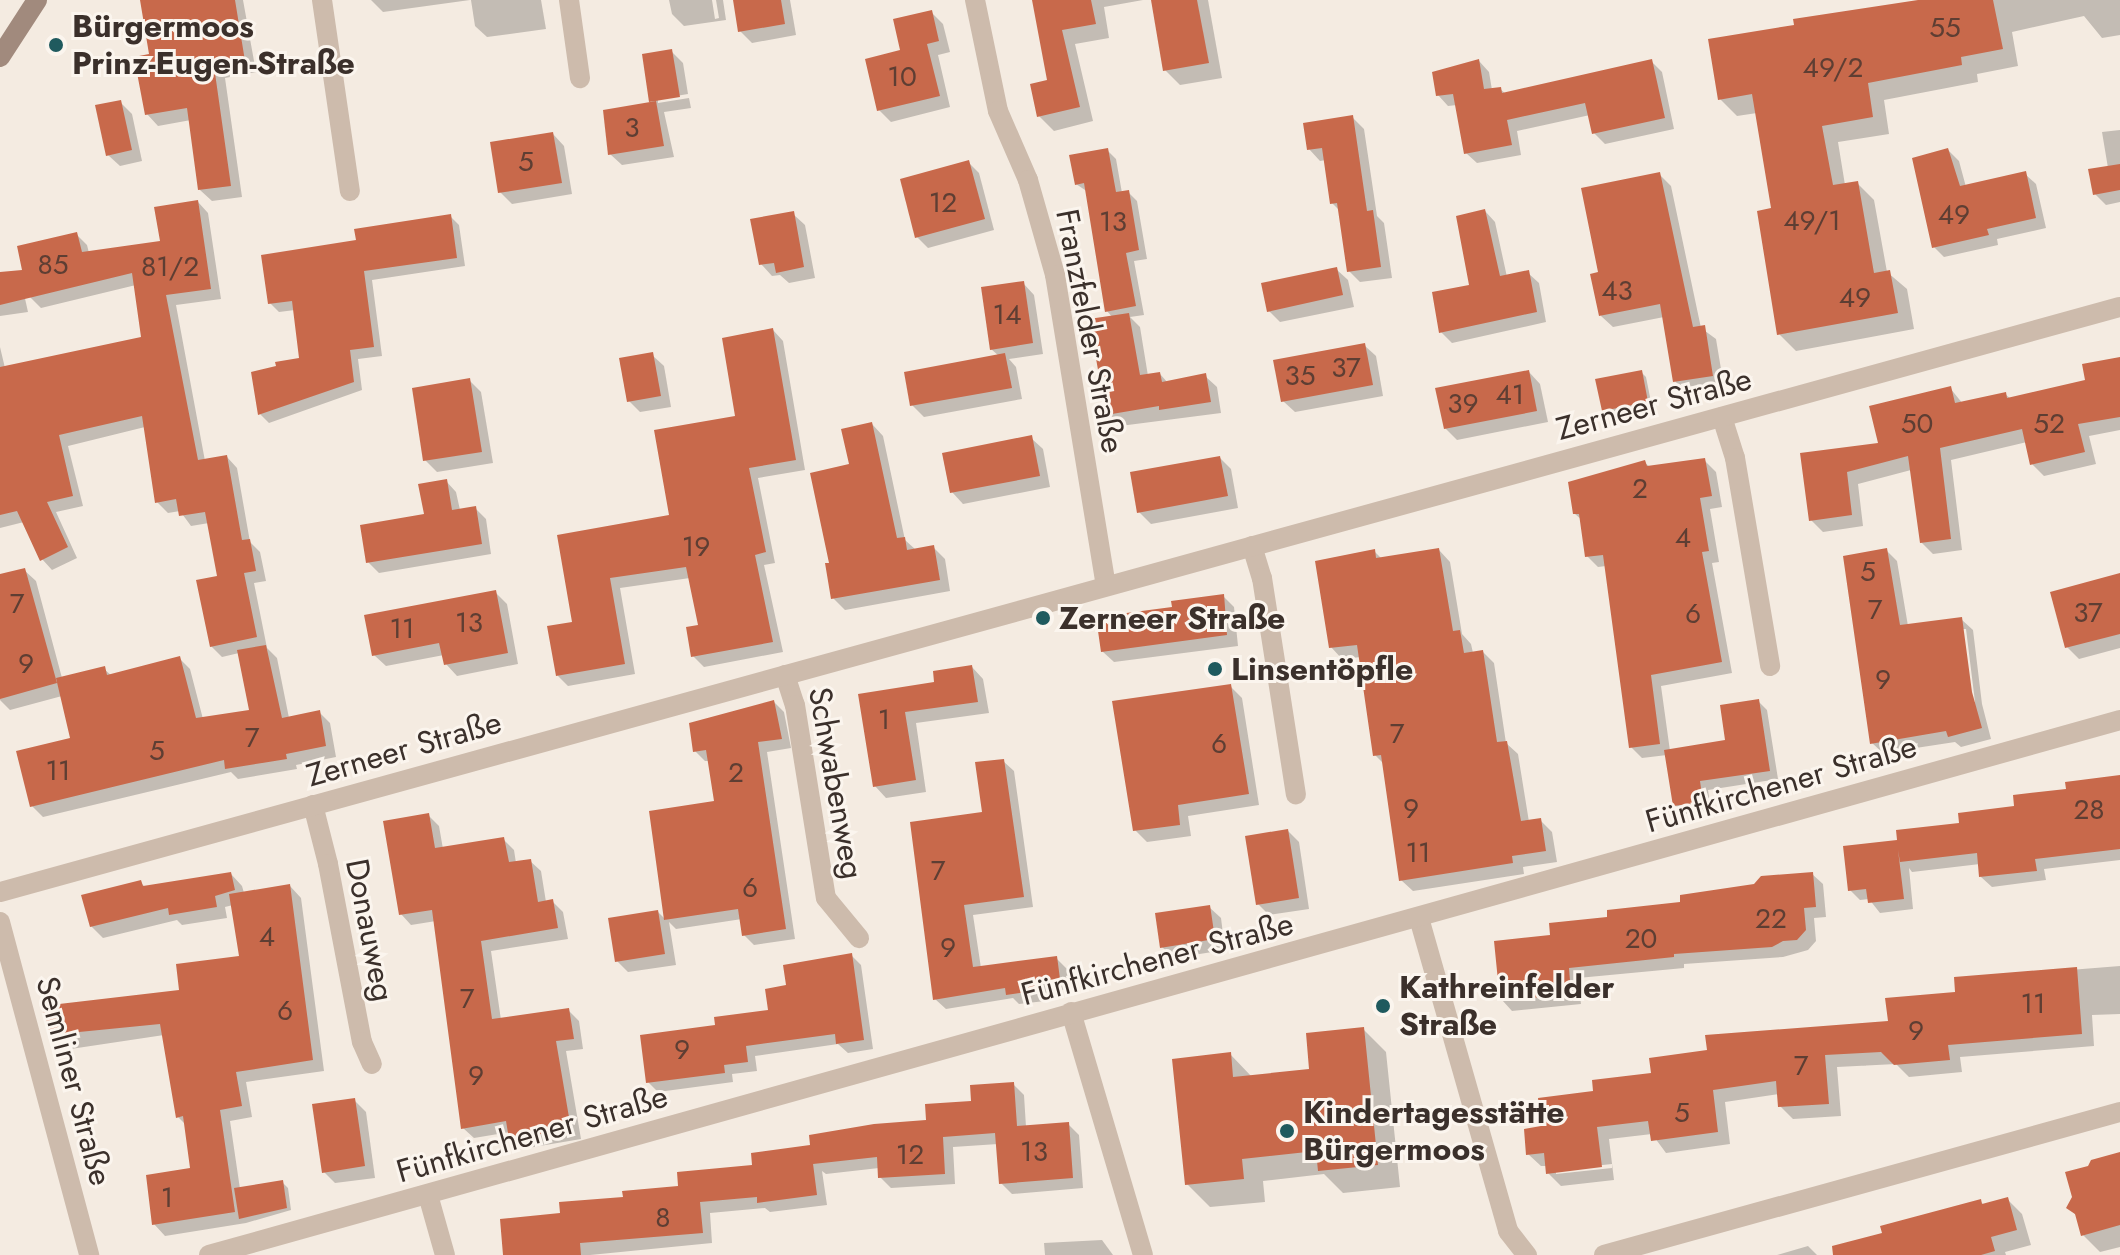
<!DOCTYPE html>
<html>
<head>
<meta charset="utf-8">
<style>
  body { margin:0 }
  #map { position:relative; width:2120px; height:1255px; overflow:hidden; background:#f4ebe1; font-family:Jost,sans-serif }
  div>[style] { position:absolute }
  .shadow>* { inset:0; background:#0003 }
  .building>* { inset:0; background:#c8694b }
  .street>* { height:20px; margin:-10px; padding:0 10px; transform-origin:10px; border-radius:10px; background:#cdbbac }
  .secondary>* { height:20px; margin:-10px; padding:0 10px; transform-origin:10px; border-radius:10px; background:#a18a7d }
  .dots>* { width:22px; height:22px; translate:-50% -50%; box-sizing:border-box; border:4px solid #fbf5ee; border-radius:50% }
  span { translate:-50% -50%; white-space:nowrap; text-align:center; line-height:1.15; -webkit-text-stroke:6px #fbf5ee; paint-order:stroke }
  .number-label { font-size:28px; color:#5e3e33 }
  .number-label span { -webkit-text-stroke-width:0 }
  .poi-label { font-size:32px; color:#3b302b; font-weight:700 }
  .left { translate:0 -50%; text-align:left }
  .street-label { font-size:32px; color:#3b302b }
</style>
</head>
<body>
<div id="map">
  <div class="shadow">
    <i style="clip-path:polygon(142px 0,243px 0,256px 72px,225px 78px,242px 197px,212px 201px,200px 190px,191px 120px,158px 126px,147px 114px,151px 55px)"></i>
    <i style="clip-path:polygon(371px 0,470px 0,383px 12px)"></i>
    <i style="clip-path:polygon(471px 0,541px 0,546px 29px,487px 37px,475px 26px)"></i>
    <i style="clip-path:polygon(669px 0,712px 0,715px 19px,719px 18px,716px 0,723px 0,726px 20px,684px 26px,672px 14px)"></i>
    <i style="clip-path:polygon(735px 0,790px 0,796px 35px,752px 43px,740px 31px)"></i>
    <i style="clip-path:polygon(1034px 0,1143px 0,1104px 7px,1109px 38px,1075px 44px,1093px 121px,1054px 131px,1039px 116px,1049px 82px)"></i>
    <i style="clip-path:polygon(1153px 0,1208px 0,1222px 78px,1180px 85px,1165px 70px)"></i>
    <i style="clip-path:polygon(1929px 0,2120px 0,2120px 35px,2102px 38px,2084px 16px,2012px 32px,2018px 66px,1977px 74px,1978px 82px,1884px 100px,1889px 134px,1838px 142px,1845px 185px,1857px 183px,1874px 200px,1887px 272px,1907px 289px,1914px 329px,1796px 351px,1779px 334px,1773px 210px,1757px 113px,1737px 116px,1720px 99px)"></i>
    <i style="clip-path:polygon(931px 12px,943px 24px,950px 52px,938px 55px,950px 107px,891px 122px,879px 110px,903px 52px)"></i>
    <i style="clip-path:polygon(671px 51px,683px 63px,688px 94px,658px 99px,658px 103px,689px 98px,691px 108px,664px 112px,674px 157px,622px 165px,610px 154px,654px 103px,651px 101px)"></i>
    <i style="clip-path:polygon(1479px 61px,1489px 72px,1492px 90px,1500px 89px,1506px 94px,1651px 61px,1662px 72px,1674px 129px,1605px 144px,1594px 133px,1590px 115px,1517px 131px,1521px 155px,1477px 163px,1466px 153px,1457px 105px,1448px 106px,1438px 95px)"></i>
    <i style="clip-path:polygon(120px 102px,132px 114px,142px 161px,120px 166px,108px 155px)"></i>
    <i style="clip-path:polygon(1352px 117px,1364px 129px,1377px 216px,1384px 223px,1392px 278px,1360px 282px,1349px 271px,1340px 211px,1332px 203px,1326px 160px,1320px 161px,1309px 149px)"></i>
    <i style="clip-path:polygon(2120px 130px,2120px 202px,2106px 205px,2095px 194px,2108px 168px,2102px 132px)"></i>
    <i style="clip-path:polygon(553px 134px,564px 146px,572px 194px,512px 204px,500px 192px)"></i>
    <i style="clip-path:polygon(1107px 150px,1116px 159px,1122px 193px,1128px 192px,1137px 201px,1147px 259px,1134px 261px,1144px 315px,1130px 317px,1140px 327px,1148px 376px,1160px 374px,1168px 383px,1205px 376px,1217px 387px,1221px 413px,1120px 426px,1108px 414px,1113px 318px,1107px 311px,1088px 192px,1076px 184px)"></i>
    <i style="clip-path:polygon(1948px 150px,1959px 161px,1966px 187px,2025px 174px,2036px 184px,2046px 228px,1997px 239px,1998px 245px,1944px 257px,1934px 247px)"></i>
    <i style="clip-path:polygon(968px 162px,979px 173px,994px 230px,928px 248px,917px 237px)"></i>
    <i style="clip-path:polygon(1659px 174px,1671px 186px,1701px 328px,1716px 339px,1724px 387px,1686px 393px,1675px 381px,1664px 317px,1613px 327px,1601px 316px)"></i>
    <i style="clip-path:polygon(198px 202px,208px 213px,221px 299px,176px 305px,205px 461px,227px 457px,237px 468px,250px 542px,260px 552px,266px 581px,254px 583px,267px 648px,277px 658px,289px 718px,319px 712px,330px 723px,336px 757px,296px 765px,297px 769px,238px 779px,231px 772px,43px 817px,32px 806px,72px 739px,62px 696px,10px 710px,0 700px,0 576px,24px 570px,36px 581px,62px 678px,104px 669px,112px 676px,179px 658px,190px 669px,203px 719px,251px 711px,239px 653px,222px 657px,211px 646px,220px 577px,209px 523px,191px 526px,180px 511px,168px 513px,157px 502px,145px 427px,68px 446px,83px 506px,56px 512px,77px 558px,52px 570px,42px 559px,24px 522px,0 528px,0 347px,5px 368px,144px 339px,136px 285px,41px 308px,30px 297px,76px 234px,87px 245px,89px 253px,162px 243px)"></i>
    <i style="clip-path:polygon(1485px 211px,1495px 222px,1507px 277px,1528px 273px,1539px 283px,1546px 322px,1452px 343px,1441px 332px,1471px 287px)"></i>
    <i style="clip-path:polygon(793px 214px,805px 225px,815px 278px,789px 283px,780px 275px,772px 276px,761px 264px)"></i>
    <i style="clip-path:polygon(450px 216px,459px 225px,465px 266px,372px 280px,382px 356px,358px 359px,362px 390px,269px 423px,260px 414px,302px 360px,295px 310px,279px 312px,270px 303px,358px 242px)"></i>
    <i style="clip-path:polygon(1336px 269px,1348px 280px,1354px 307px,1280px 322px,1269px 311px)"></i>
    <i style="clip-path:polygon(0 283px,22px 285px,28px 312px,0 316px)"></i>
    <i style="clip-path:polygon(1023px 283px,1034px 295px,1043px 354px,1009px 359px,1016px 367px,1022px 399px,924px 417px,912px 405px,999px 356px,991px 349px)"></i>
    <i style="clip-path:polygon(773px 330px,783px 341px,805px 470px,758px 478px,775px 563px,764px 565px,783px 652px,704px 667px,693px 656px,700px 627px,690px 578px,620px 588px,635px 674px,568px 686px,558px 676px,574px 623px,559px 536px,671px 516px,738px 418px)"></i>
    <i style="clip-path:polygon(1364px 345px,1376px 356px,1383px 396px,1295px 412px,1283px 401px)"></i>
    <i style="clip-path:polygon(652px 355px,664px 366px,671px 407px,640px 412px,629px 401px)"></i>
    <i style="clip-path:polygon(2120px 359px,2120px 430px,2089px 436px,2096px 464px,2044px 476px,2032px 464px,2027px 442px,1951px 460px,1962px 550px,1933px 554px,1921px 542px,1911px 470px,1858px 484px,1863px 526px,1823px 532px,1811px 520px,1802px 455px,1880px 444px,1950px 388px,1963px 404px,2005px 394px,2011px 399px,2088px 381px)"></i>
    <i style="clip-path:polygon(1529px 372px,1540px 384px,1548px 422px,1457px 440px,1445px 428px)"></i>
    <i style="clip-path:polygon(1641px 372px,1646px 377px,1652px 407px,1609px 415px,1603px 410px)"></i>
    <i style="clip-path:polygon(469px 380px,481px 392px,493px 463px,437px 472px,425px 460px)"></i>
    <i style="clip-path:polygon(872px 424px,883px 436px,905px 540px,916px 550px,933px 547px,945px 559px,950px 591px,845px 610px,833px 598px,832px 564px,851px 466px)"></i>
    <i style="clip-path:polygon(1031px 438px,1043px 449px,1050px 487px,963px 504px,952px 492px)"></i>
    <i style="clip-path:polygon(1220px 458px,1231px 469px,1238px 508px,1151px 524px,1139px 512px)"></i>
    <i style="clip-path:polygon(1704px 460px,1716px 472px,1722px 507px,1710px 509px,1719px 562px,1712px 563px,1732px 673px,1661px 686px,1670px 751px,1728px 742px,1758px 701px,1767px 710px,1778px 779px,1708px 790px,1711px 810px,1684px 814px,1675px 805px,1667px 755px,1642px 758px,1631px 747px,1606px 566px,1598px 567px,1587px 556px,1582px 520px,1575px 514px,1645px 463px,1650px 467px)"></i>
    <i style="clip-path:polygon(446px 481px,456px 492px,460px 510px,475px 508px,486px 519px,491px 554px,379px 573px,368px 562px,426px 516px)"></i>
    <i style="clip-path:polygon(1439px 550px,1450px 562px,1462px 634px,1471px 644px,1473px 653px,1483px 652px,1494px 663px,1506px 743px,1518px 754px,1529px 822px,1540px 820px,1552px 832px,1557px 862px,1523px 867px,1524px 874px,1413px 891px,1401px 880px,1384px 764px,1375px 755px,1361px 657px,1342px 659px,1331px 647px,1374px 551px,1382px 559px)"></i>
    <i style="clip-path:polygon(evenodd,1887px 551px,1897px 561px,1908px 626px,1962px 620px,1973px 630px,1982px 704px,1991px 739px,1961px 747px,1955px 742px,1883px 753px,1872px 743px,1887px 551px,1962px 629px,1966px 629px,1975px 702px,1971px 702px,1962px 629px)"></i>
    <i style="clip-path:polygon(2120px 576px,2120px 648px,2079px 659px,2067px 647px)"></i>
    <i style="clip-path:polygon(495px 592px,507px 604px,518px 664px,457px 676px,446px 664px,444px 655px,386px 666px,374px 655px)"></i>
    <i style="clip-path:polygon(1223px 596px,1234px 607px,1238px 646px,1114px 662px,1102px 651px,1174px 608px)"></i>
    <i style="clip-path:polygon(972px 667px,983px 679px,989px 713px,916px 723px,926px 792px,886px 798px,875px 786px,861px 695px,937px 683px)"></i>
    <i style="clip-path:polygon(1230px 686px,1242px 698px,1259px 805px,1188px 816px,1191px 836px,1147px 842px,1135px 830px)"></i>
    <i style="clip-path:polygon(774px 702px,784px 712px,791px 748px,767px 752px,795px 939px,754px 945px,744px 935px,742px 919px,676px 929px,669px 922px,676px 965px,628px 972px,617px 961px,658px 912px,666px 920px,651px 812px,716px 803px,710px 761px,705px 761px,695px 751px)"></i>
    <i style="clip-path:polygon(1003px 761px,1014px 771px,1033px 907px,973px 915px,981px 968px,1056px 958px,1067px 969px,1070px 989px,1044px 993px,1045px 1001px,1019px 1004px,1013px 998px,946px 1009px,935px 999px)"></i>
    <i style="clip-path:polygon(2120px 777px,2120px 860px,2044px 869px,2046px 880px,1992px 887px,1981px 877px,1980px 864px,1912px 872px,1909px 868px,1913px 909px,1880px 913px,1869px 899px,1860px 900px,1850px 890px,1900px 842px)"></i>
    <i style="clip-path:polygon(429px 816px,439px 826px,443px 849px,503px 839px,514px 850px,516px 863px,530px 861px,541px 871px,546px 902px,552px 901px,563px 912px,568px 939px,491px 951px,501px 1020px,568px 1010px,579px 1021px,583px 1049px,566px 1051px,581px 1139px,522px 1149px,510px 1132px,474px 1138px,463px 1128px,436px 921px,411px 925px,401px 914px)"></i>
    <i style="clip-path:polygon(1288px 831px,1299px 842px,1309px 909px,1269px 915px,1258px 904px)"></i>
    <i style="clip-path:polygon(231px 874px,242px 886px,244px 893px,290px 886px,301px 898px,324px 1071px,246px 1082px,252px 1117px,230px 1121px,240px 1189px,282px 1182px,288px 1188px,291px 1210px,246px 1223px,165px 1236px,154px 1224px,193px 1170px,186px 1125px,178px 1117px,164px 1035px,64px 1050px,53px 1038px,181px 992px,241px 958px,233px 905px,225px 907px,227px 918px,182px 925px,177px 920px,103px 938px,91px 926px,140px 882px,146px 888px)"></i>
    <i style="clip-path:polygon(1812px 874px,1823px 884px,1826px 917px,1814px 918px,1816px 941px,1808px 950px,1783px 957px,1684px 964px,1684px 968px,1578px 978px,1581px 1004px,1512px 1011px,1502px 1000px,1552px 937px,1610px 919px)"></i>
    <i style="clip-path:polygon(1209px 907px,1221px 918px,1225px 950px,1174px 958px,1162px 947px)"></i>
    <i style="clip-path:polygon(851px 955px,861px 965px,873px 1049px,848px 1053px,838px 1044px,755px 1056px,757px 1071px,732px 1074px,733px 1082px,658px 1092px,648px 1082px,717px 1027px,770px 1011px,788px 987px)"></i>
    <i style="clip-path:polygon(evenodd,2120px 966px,2120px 1014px,2092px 1015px,2094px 1046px,1960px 1057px,1962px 1072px,1909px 1077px,1896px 1064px,1837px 1067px,1841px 1116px,1793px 1119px,1780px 1106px,1779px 1094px,1725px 1102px,1730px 1144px,1666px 1153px,1652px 1134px,1609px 1139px,1614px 1180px,1561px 1186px,1548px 1173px,1547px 1166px,1541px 1166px,1528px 1154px,1543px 1128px,1595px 1093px,1653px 1075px,1890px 1023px,1958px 994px,1956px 979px,2120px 966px,1612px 1164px,1612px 1168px,1556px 1174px,1556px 1170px,1612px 1164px)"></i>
    <i style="clip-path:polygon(1363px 1029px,1386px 1052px,1400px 1187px,1343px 1193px,1324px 1174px,1263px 1181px,1265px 1202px,1210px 1207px,1187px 1184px,1230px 1054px,1252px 1077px,1312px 1070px)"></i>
    <i style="clip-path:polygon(1013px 1084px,1024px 1095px,1026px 1127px,1068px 1124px,1079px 1135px,1083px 1188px,1012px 1194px,1001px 1183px,998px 1144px,953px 1147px,955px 1184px,891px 1188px,880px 1177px,879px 1168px,826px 1174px,822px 1171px,827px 1205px,770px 1212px,765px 1208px,710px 1213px,712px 1243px,590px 1255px,505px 1255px,562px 1215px,680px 1188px,813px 1147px,928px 1122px)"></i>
    <i style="clip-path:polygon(354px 1100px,366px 1112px,375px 1178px,335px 1183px,324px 1172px)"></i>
    <i style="clip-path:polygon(2120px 1154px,2120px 1247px,2100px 1252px,2083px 1235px,2077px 1216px,2069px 1208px,2089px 1167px)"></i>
    <i style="clip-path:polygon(2008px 1200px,2022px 1214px,2031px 1245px,2005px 1252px,2006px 1255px,1855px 1255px,1980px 1201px,1985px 1206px)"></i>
    <i style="clip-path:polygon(1102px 1240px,1113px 1255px,1045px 1255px,1044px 1243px)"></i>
    <i style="clip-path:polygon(1808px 1246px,1817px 1255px,1777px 1255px)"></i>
  </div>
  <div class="building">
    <i style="clip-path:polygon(140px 0,235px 0,245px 61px,214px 66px,231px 186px,198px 190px,187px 108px,145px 115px,134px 57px,149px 54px)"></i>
    <i style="clip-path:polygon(733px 0,781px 0,785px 24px,738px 32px)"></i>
    <i style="clip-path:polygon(1032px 0,1091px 0,1096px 24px,1062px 30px,1080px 107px,1037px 117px,1030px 84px,1047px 80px)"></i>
    <i style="clip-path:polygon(1151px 0,1197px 0,1209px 63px,1163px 71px)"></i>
    <i style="clip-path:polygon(1918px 0,1993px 0,2003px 49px,1961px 57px,1962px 65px,1868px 83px,1873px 117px,1822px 126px,1833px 185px,1858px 181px,1874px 273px,1890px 270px,1898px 313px,1777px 335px,1757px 211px,1771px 208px,1752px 94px,1718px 100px,1708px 39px,1794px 25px,1793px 19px)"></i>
    <i style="clip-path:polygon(932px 10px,939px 41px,927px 44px,940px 96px,877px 111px,865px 59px,900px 50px,893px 19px)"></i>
    <i style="clip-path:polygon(672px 49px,680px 97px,649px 102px,642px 54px)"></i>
    <i style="clip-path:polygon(1479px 59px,1484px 89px,1501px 87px,1502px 93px,1652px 59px,1665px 118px,1592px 134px,1585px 103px,1507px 120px,1512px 145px,1464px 154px,1453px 94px,1436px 96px,1432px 72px)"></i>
    <i style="clip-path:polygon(121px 100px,132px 150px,106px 156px,95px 105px)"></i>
    <i style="clip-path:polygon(656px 101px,664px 146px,608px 155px,603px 110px)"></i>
    <i style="clip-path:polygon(1353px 115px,1367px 211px,1373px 210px,1381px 267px,1347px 272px,1337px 203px,1330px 204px,1322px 148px,1307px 150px,1303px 123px)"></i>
    <i style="clip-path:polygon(553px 132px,562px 183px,498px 193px,490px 142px)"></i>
    <i style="clip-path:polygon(1108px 148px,1116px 192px,1129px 190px,1139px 250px,1126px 253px,1136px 306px,1105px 312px,1084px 183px,1075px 185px,1069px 155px)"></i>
    <i style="clip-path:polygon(1948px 148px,1960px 186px,2026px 171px,2036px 218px,1987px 229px,1989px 235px,1932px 248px,1912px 158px)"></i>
    <i style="clip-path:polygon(969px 160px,985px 219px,915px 238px,900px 179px)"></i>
    <i style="clip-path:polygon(2120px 164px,2120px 190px,2093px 195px,2088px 169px)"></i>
    <i style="clip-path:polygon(1660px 172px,1693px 327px,1705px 325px,1713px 376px,1673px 382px,1660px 304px,1599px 316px,1590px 274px,1598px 272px,1581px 188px)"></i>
    <i style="clip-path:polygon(198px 200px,211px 289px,166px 295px,198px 460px,227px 455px,242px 540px,250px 539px,256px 571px,244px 573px,257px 637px,210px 647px,196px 580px,217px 576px,205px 512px,179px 516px,176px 499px,155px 503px,142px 416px,59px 435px,73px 496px,47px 502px,68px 547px,40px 561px,17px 511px,0 515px,0 367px,141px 337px,132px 273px,0 305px,0 272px,22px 270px,17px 246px,77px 232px,82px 252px,160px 241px,154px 207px)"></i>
    <i style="clip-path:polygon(1485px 209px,1500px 276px,1529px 270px,1537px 312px,1439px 333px,1432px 292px,1469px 285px,1456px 216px)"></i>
    <i style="clip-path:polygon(794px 211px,804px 267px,776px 273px,774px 263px,759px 265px,750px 219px)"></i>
    <i style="clip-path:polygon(451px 214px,457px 258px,364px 271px,374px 347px,350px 350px,354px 382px,258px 415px,251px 372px,276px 366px,275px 362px,299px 358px,292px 301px,268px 304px,261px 255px,356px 240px,354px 229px)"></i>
    <i style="clip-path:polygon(1337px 267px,1343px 295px,1267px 312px,1261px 283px)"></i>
    <i style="clip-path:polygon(1024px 281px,1033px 343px,990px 350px,981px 287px)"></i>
    <i style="clip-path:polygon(1129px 313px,1140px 375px,1160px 372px,1162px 382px,1206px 373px,1211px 402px,1159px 410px,1159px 406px,1106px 415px,1089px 319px)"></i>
    <i style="clip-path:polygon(773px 328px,796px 460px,749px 468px,766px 552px,755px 555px,773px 642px,691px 657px,686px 627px,698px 625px,686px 567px,610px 578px,625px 664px,556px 676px,547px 626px,572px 622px,557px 535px,669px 515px,654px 430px,735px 416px,722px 338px)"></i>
    <i style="clip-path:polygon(1365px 343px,1373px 385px,1281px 402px,1273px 360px)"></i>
    <i style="clip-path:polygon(653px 352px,661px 396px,627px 402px,619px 358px)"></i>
    <i style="clip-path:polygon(1005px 353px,1012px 388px,910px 406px,904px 372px)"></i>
    <i style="clip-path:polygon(2120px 357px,2120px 417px,2078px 424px,2085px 452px,2030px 465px,2022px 429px,1940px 448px,1951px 539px,1920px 543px,1908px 456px,1847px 472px,1852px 515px,1809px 521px,1800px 453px,1878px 443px,1869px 406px,1951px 386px,1955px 403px,2006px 392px,2007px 398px,2085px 380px,2082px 364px)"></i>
    <i style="clip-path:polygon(1529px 370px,1537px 411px,1444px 429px,1435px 388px)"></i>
    <i style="clip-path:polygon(1642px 370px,1648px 402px,1602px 411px,1595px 379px)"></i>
    <i style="clip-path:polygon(470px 378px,482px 452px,423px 461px,412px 388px)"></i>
    <i style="clip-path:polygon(872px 422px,897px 538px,905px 537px,907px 550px,934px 545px,940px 580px,831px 599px,825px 563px,829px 563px,810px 473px,849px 464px,841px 429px)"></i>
    <i style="clip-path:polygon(1032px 435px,1040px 476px,950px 493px,942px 453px)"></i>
    <i style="clip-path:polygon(1220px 456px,1228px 496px,1137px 513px,1130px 472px)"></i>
    <i style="clip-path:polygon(1705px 458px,1712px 496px,1700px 498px,1709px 551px,1702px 552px,1722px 662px,1651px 675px,1660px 744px,1629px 748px,1603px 555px,1585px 557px,1579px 514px,1573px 514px,1568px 482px,1645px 460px,1647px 466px)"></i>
    <i style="clip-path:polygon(447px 479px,452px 510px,476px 506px,482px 544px,366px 563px,360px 525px,424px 514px,418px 484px)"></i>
    <i style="clip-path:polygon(1439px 548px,1453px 631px,1460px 630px,1464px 653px,1483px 650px,1497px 742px,1507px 741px,1521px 821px,1541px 818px,1546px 851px,1512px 856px,1513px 863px,1399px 881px,1381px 755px,1373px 756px,1357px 645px,1329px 648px,1315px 561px,1375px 549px,1376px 558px)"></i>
    <i style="clip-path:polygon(1887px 548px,1900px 625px,1962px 617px,1972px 692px,1982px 728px,1948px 737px,1946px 731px,1870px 744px,1843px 556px)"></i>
    <i style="clip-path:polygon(25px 568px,57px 683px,0 699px,0 574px)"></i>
    <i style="clip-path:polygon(2120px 573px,2120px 634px,2065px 648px,2050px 592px)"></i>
    <i style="clip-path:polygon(496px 590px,508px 653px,444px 665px,439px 643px,372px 656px,364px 615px)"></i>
    <i style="clip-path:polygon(1224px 594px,1227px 635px,1101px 652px,1096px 617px,1172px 607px,1171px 601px)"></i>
    <i style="clip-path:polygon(266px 645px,282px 718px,320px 710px,326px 746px,286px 754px,287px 759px,225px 769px,224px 760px,30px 807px,16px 751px,70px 738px,56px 678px,105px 666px,107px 675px,180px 656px,196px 718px,249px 710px,237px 650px)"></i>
    <i style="clip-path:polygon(972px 665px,978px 702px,905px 712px,916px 780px,873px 787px,858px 694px,934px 682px,933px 671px)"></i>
    <i style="clip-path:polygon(1231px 684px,1249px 794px,1178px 805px,1180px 825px,1133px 831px,1112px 701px)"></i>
    <i style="clip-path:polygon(1759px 699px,1770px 771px,1700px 781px,1703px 802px,1673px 806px,1664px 750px,1725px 740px,1720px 705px)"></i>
    <i style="clip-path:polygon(774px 700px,782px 739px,758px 742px,786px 929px,742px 936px,738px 909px,664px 920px,649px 811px,714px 801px,706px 750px,693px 752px,689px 723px)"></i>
    <i style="clip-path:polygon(1004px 759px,1024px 897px,964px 905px,973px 967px,1057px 956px,1060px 979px,1034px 983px,1035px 991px,1006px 995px,1005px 988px,933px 1000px,910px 822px,982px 812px,975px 762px)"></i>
    <i style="clip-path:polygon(2120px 775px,2120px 849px,2035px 859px,2037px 871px,1979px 877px,1977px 853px,1900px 862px,1898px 850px,1904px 899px,1868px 903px,1866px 889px,1848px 891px,1843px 846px,1897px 840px,1896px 830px,1959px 823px,1958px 813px,2014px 806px,2013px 795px,2066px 789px,2065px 782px)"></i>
    <i style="clip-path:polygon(429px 813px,435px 848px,504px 837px,509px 862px,531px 859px,538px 902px,553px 899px,558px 928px,481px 941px,492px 1019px,569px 1008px,574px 1039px,556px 1041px,571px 1129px,509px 1139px,506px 1121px,461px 1129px,432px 910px,399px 915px,383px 821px)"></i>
    <i style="clip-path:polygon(1288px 829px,1299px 898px,1256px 905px,1245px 836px)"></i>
    <i style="clip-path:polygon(231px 872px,235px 890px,215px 896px,217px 907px,169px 915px,168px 908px,90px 927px,81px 895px,141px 880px,143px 886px)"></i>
    <i style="clip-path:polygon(1813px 872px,1816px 907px,1804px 908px,1806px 930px,1797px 940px,1783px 941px,1772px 947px,1674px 954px,1674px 957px,1569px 968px,1571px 994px,1500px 1001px,1494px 941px,1550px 935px,1549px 923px,1607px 917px,1607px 910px,1680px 902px,1680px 895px,1754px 884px,1761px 876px)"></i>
    <i style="clip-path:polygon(290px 884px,313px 1060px,236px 1072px,242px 1106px,220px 1110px,235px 1212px,152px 1225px,146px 1175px,190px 1168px,183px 1116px,176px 1118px,160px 1024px,79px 1032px,51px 1039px,42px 1006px,179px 990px,176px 964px,239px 956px,229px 894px)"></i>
    <i style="clip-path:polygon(1210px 905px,1215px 939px,1160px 948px,1155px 913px)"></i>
    <i style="clip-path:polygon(658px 910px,665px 954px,615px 962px,608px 918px)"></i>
    <i style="clip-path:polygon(852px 953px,864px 1040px,836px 1044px,835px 1034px,746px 1046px,748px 1062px,724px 1065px,725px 1073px,646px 1083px,640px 1035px,715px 1025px,714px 1017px,768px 1010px,765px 989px,786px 985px,783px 965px)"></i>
    <i style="clip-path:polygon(2077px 967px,2082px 1034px,1948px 1045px,1950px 1060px,1894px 1065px,1881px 1052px,1825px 1055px,1829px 1104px,1778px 1107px,1776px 1081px,1713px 1090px,1718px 1132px,1651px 1141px,1648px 1121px,1597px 1127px,1602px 1167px,1546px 1174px,1544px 1153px,1526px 1155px,1524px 1129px,1541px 1126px,1538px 1098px,1593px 1091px,1592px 1080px,1651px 1073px,1649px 1058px,1707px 1050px,1705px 1035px,1888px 1021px,1885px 998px,1955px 992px,1954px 977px)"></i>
    <i style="clip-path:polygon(1364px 1027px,1378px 1165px,1318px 1171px,1316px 1151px,1242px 1159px,1244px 1179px,1185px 1185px,1172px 1059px,1231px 1052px,1233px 1077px,1309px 1069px,1306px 1033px)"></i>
    <i style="clip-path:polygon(1014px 1082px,1017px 1126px,1069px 1122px,1073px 1178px,999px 1184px,995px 1133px,943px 1137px,945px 1174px,878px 1178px,877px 1157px,813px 1164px,811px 1148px,817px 1195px,757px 1203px,757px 1197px,700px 1202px,703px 1233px,580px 1243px,581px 1255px,503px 1255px,500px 1219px,560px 1213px,559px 1202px,623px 1197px,622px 1191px,678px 1186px,677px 1172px,752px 1165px,751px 1153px,810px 1145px,809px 1135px,874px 1124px,926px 1120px,925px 1104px,971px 1101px,970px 1085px)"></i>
    <i style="clip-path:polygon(355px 1098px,365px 1166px,322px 1173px,312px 1104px)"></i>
    <i style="clip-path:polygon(2120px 1152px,2120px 1225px,2081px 1236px,2075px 1214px,2066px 1208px,2072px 1197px,2065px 1172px,2088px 1166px,2091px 1160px)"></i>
    <i style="clip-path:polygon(283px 1180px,287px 1208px,239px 1219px,234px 1188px)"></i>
    <i style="clip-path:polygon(2008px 1197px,2017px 1230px,1991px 1237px,1995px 1251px,1981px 1255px,1833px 1255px,1832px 1246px,1882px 1233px,1880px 1226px,1981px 1199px,1982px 1204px)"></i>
  </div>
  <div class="street">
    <i style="left:322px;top:0;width:193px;rotate:81.7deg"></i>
    <i style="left:569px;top:0;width:79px;rotate:82deg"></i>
    <i style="left:975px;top:0;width:113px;rotate:78.3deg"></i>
    <i style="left:998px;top:111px;width:75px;rotate:66.5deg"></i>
    <i style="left:1028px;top:180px;width:99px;rotate:74.1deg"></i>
    <i style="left:1055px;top:275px;width:315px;rotate:80.7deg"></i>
    <i style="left:1722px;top:417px;width:43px;rotate:72.4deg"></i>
    <i style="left:1735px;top:458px;width:211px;rotate:80.4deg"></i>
    <i style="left:1252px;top:546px;width:34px;rotate:73deg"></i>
    <i style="left:1262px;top:578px;width:219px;rotate:81.1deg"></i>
    <i style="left:785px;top:675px;width:32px;rotate:72deg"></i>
    <i style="left:795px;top:705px;width:195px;rotate:80.9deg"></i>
    <i style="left:826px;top:898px;width:52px;rotate:50.5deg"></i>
    <i style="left:313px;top:805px;width:61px;rotate:75.7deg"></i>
    <i style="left:328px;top:864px;width:181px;rotate:79.2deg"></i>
    <i style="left:362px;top:1042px;width:24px;rotate:66deg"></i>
    <i style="left:0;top:892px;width:2199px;rotate:-15.43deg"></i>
    <i style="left:1419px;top:918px;width:325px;rotate:74.1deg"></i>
    <i style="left:1508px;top:1231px;width:31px;rotate:52deg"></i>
    <i style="left:0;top:922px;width:345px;rotate:75deg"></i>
    <i style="left:1071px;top:1012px;width:253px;rotate:73.5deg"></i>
    <i style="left:428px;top:1195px;width:62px;rotate:74.2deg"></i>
    <i style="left:209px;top:1255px;width:1984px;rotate:-15.64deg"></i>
    <i style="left:1604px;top:1255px;width:535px;rotate:-15.49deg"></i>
  </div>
  <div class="secondary">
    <i style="left:0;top:57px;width:68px;rotate:-57deg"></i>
  </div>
  <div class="dots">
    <i style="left:56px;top:45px;background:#1f5a5e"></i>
    <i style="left:1043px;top:618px;background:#1f5a5e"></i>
    <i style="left:1215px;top:669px;background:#1f5a5e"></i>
    <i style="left:1383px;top:1006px;background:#1f5a5e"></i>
    <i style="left:1287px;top:1131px;background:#1f5a5e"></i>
  </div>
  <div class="number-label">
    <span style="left:1945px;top:28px">55</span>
    <span style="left:1833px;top:68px">49/2</span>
    <span style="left:902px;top:77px">10</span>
    <span style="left:632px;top:128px">3</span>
    <span style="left:526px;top:162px">5</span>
    <span style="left:943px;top:203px">12</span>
    <span style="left:1954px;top:215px">49</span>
    <span style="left:1812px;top:221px">49/1</span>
    <span style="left:1113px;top:222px">13</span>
    <span style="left:53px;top:265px">85</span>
    <span style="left:170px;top:267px">81/2</span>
    <span style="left:1617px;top:291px">43</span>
    <span style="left:1855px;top:298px">49</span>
    <span style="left:1007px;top:315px">14</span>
    <span style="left:1346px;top:368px">37</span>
    <span style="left:1300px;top:376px">35</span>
    <span style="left:1510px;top:395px">41</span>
    <span style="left:1463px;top:404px">39</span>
    <span style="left:1917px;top:424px">50</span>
    <span style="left:2049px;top:424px">52</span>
    <span style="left:1640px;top:489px">2</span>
    <span style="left:1683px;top:538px">4</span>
    <span style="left:696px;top:547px">19</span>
    <span style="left:1868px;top:572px">5</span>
    <span style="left:17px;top:604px">7</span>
    <span style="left:1875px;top:610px">7</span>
    <span style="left:2088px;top:613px">37</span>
    <span style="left:1693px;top:614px">6</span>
    <span style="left:469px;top:623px">13</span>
    <span style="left:402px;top:629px">11</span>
    <span style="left:26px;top:664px">9</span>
    <span style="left:1883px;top:680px">9</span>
    <span style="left:884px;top:720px">1</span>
    <span style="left:1397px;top:734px">7</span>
    <span style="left:252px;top:738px">7</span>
    <span style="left:1219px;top:744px">6</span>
    <span style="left:157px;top:751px">5</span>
    <span style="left:58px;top:771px">11</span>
    <span style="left:736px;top:773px">2</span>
    <span style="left:1411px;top:809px">9</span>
    <span style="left:2089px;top:810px">28</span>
    <span style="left:1418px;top:853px">11</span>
    <span style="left:938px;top:871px">7</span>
    <span style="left:750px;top:888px">6</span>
    <span style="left:1771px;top:919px">22</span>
    <span style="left:267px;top:937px">4</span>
    <span style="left:1641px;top:939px">20</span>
    <span style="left:948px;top:948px">9</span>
    <span style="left:467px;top:999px">7</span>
    <span style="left:2033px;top:1004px">11</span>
    <span style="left:285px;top:1011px">6</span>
    <span style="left:1916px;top:1031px">9</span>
    <span style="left:682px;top:1050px">9</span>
    <span style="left:1801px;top:1066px">7</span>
    <span style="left:476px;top:1076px">9</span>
    <span style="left:1682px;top:1113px">5</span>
    <span style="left:1034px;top:1152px">13</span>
    <span style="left:910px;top:1155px">12</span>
    <span style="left:167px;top:1198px">1</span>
    <span style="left:663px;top:1218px">8</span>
  </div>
  <div class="poi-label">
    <span class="left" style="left:72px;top:45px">Bürgermoos<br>Prinz-Eugen-Straße</span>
    <span class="left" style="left:1059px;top:618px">Zerneer Straße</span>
    <span class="left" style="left:1231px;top:669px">Linsentöpfle</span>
    <span class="left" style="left:1399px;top:1006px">Kathreinfelder<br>Straße</span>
    <span class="left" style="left:1303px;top:1131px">Kindertagesstätte<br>Bürgermoos</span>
  </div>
  <div class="street-label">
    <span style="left:1090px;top:331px;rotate:79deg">Franzfelder Straße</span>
    <span style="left:1654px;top:404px;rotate:-15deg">Zerneer Straße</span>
    <span style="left:404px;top:749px;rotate:-16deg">Zerneer Straße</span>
    <span style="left:836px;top:783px;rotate:80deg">Schwabenweg</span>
    <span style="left:1781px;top:784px;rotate:-16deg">Fünfkirchener Straße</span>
    <span style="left:370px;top:930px;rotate:79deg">Donauweg</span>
    <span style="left:1157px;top:959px;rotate:-15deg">Fünfkirchener Straße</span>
    <span style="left:74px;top:1081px;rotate:75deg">Semliner Straße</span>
    <span style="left:532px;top:1134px;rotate:-16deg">Fünfkirchener Straße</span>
  </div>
</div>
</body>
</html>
